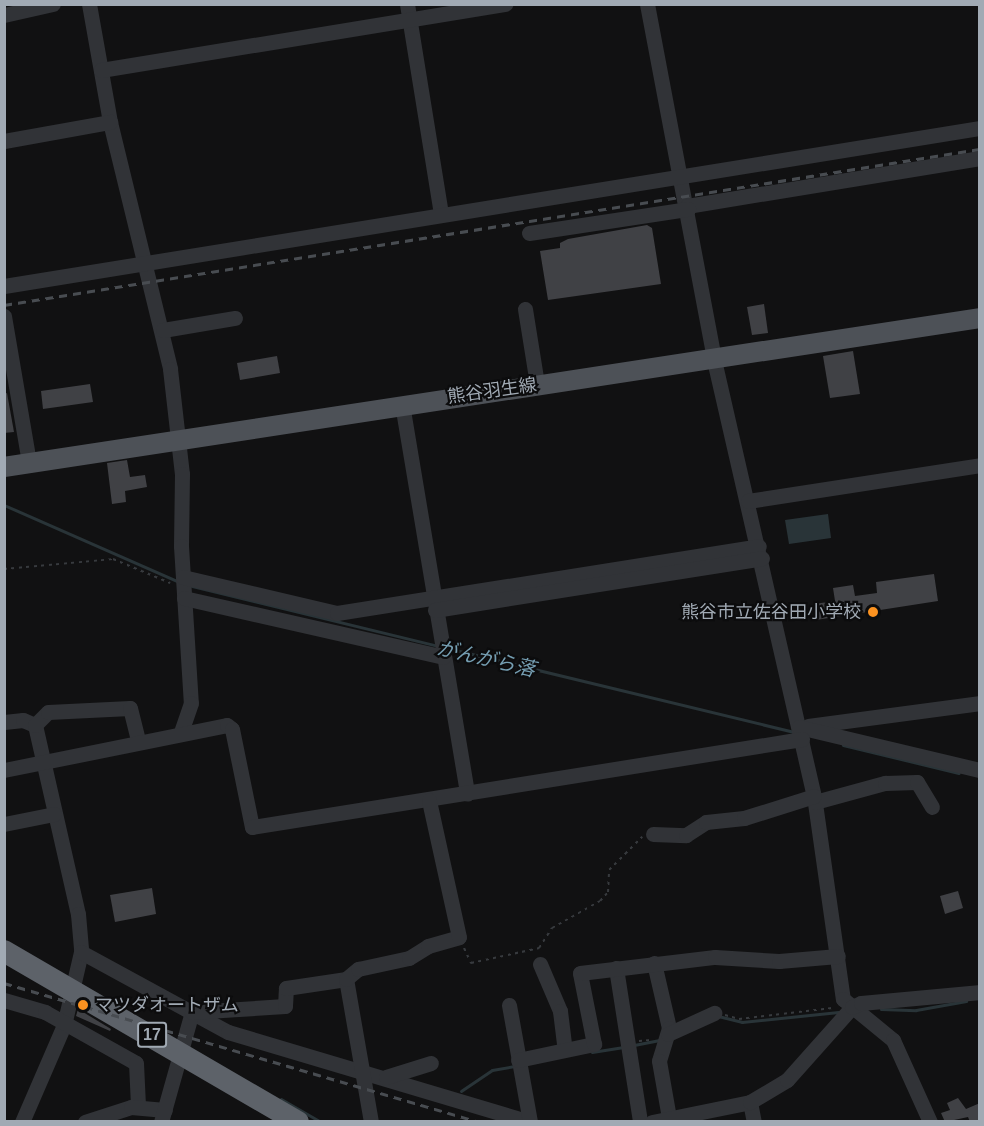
<!DOCTYPE html>
<html>
<head>
<meta charset="utf-8">
<style>
  body { margin:0 }
  #map { position:relative; width:984px; height:1126px; overflow:hidden; background:#111112; font-family:Arial,"Noto Sans JP",sans-serif }
  div>[style] { position:absolute }
  .water>* { inset:0; background:#293438 }
  .stream>* { height:3px; margin:-1.5px; padding:0 1.5px; transform-origin:1.5px; border-radius:1.5px; background:#293438 }
  .building>* { inset:0; background:#404145 }
  .path>* { height:2px; margin-top:-1px; transform-origin:0; background:repeating-linear-gradient(90deg,#373a3e 0 3px,transparent 0 7.5px) }
  .minor>* { height:15px; margin:-7.5px; padding:0 7.5px; transform-origin:7.5px; border-radius:7.5px; background:#313337 }
  .major>* { height:20px; margin:-10px; padding:0 10px; transform-origin:10px; border-radius:10px; background:#4d5157 }
  .highway>* { height:22px; margin:-11px; padding:0 11px; transform-origin:11px; border-radius:11px; background:#5d6269 }
  .rail>* { height:3px; margin-top:-1.5px; transform-origin:0; background:repeating-linear-gradient(90deg,#484c51 0 8px,transparent 0 14px) }
  .dots>* { width:16px; height:16px; translate:-50% -50%; box-sizing:border-box; border:3px solid #0c0c0d; border-radius:50% }
  span { translate:-50% -50%; white-space:nowrap; text-align:center; line-height:1.15; -webkit-text-stroke:4.5px #0c0c0d; paint-order:stroke }
  .shield-label span { padding:2px 4px; background:#0c0c0d; border:2px solid; border-radius:4px; -webkit-text-stroke-width:0 }
  .shield-label { font-size:16px; color:#a1aab4; font-weight:700 }
  .street-label { font-size:18px; color:#a1aab4 }
  .poi-label { font-size:18px; color:#a1aab4 }
  .right { translate:-100% -50%; text-align:right }
  .left { translate:0 -50%; text-align:left }
  .water-label { font-size:20px; color:#759eb2; font-style:italic }
  .frame { position:absolute; inset:0; border:6px solid #a1aab4; pointer-events:none }
</style>
</head>
<body>
<div id="map">
  <div class="water">
    <i style="clip-path:polygon(828px 514px,831px 538px,789px 544px,785px 520px)"></i>
  </div>
  <div class="stream">
    <i style="left:4px;top:505px;width:191px;rotate:23.7deg"></i>
    <i style="left:188px;top:585px;width:257px;rotate:13.7deg"></i>
    <i style="left:447px;top:648px;width:356px;rotate:13.6deg"></i>
    <i style="left:843px;top:745px;width:119px;rotate:13.6deg"></i>
    <i style="left:881px;top:1009px;width:35px;rotate:2deg"></i>
    <i style="left:916px;top:1010px;width:51px;rotate:-10.2deg"></i>
    <i style="left:718px;top:1016px;width:25px;rotate:14deg"></i>
    <i style="left:742px;top:1022px;width:97px;rotate:-5.9deg"></i>
    <i style="left:634px;top:1045px;width:26px;rotate:-11deg"></i>
    <i style="left:592px;top:1052px;width:32px;rotate:-9deg"></i>
    <i style="left:461px;top:1091px;width:37px;rotate:-34deg"></i>
    <i style="left:492px;top:1070px;width:23px;rotate:-10deg"></i>
    <i style="left:281px;top:1099px;width:46px;rotate:29.9deg"></i>
  </div>
  <div class="building">
    <i style="clip-path:polygon(647px 225px,652px 228px,661px 284px,548px 300px,540px 251px,560px 248px,560px 243px,568px 239px)"></i>
    <i style="clip-path:polygon(764px 304px,768px 333px,752px 335px,747px 307px)"></i>
    <i style="clip-path:polygon(853px 351px,860px 394px,830px 398px,823px 356px)"></i>
    <i style="clip-path:polygon(277px 356px,280px 373px,240px 380px,237px 363px)"></i>
    <i style="clip-path:polygon(90px 384px,93px 402px,43px 409px,41px 391px)"></i>
    <i style="clip-path:polygon(7px 393px,14px 432px,4px 433px,4px 394px)"></i>
    <i style="clip-path:polygon(127px 460px,130px 477px,145px 475px,147px 487px,125px 491px,126px 502px,112px 504px,107px 463px)"></i>
    <i style="clip-path:polygon(934px 574px,938px 601px,816px 620px,814px 604px,835px 601px,833px 588px,853px 585px,855px 596px,877px 593px,876px 582px)"></i>
    <i style="clip-path:polygon(152px 888px,156px 914px,115px 922px,110px 895px)"></i>
    <i style="clip-path:polygon(958px 891px,963px 908px,945px 914px,940px 896px)"></i>
    <i style="clip-path:polygon(78px 1009px,111px 1029px,110px 1031px,76px 1016px)"></i>
    <i style="clip-path:polygon(958px 1098px,966px 1109px,980px 1103px,980px 1122px,970px 1122px,968px 1117px,945px 1122px,941px 1113px,950px 1110px,947px 1103px)"></i>
  </div>
  <div class="path">
    <i style="left:4px;top:569px;width:109px;rotate:-5.2deg"></i>
    <i style="left:113px;top:559px;width:62px;rotate:22.8deg"></i>
    <i style="left:464px;top:948px;width:17px;rotate:65deg"></i>
    <i style="left:471px;top:963px;width:70px;rotate:-12.4deg"></i>
    <i style="left:539px;top:948px;width:24px;rotate:-57deg"></i>
    <i style="left:552px;top:928px;width:55px;rotate:-29.4deg"></i>
    <i style="left:600px;top:901px;width:12px;rotate:-48deg"></i>
    <i style="left:608px;top:892px;width:22px;rotate:-87deg"></i>
    <i style="left:609px;top:870px;width:47px;rotate:-45deg"></i>
    <i style="left:725px;top:1015px;width:15px;rotate:16deg"></i>
    <i style="left:739px;top:1019px;width:94px;rotate:-6.7deg"></i>
    <i style="left:639px;top:1041px;width:12px;rotate:-5deg"></i>
  </div>
  <div class="minor">
    <i style="left:89px;top:4px;width:120px;rotate:79.9deg"></i>
    <i style="left:110px;top:122px;width:254px;rotate:76.3deg"></i>
    <i style="left:170px;top:369px;width:106px;rotate:83.5deg"></i>
    <i style="left:182px;top:474px;width:72px;rotate:90.8deg"></i>
    <i style="left:181px;top:546px;width:157px;rotate:86.4deg"></i>
    <i style="left:191px;top:703px;width:31px;rotate:109deg"></i>
    <i style="left:407px;top:4px;width:213px;rotate:80.8deg"></i>
    <i style="left:647px;top:4px;width:362px;rotate:79.3deg"></i>
    <i style="left:714px;top:360px;width:447px;rotate:77.1deg"></i>
    <i style="left:814px;top:796px;width:205px;rotate:81.9deg"></i>
    <i style="left:843px;top:999px;width:65px;rotate:39.4deg"></i>
    <i style="left:893px;top:1040px;width:90px;rotate:65.7deg"></i>
    <i style="left:4px;top:15px;width:50px;rotate:-12.7deg"></i>
    <i style="left:101px;top:70px;width:410px;rotate:-9.3deg"></i>
    <i style="left:4px;top:141px;width:108px;rotate:-10.2deg"></i>
    <i style="left:687px;top:206px;width:297px;rotate:-9.3deg"></i>
    <i style="left:529px;top:233px;width:161px;rotate:-8.6deg"></i>
    <i style="left:4px;top:286px;width:989px;rotate:-9.2deg"></i>
    <i style="left:525px;top:309px;width:76px;rotate:80.9deg"></i>
    <i style="left:4px;top:316px;width:148px;rotate:80.3deg"></i>
    <i style="left:163px;top:330px;width:73px;rotate:-9.5deg"></i>
    <i style="left:402px;top:404px;width:395px;rotate:80.5deg"></i>
    <i style="left:748px;top:501px;width:235px;rotate:-8.8deg"></i>
    <i style="left:183px;top:577px;width:158px;rotate:13.2deg"></i>
    <i style="left:337px;top:613px;width:427px;rotate:-9deg"></i>
    <i style="left:184px;top:598px;width:266px;rotate:12.8deg"></i>
    <i style="left:435px;top:610px;width:331px;rotate:-9deg"></i>
    <i style="left:4px;top:722px;width:19px;rotate:-6deg"></i>
    <i style="left:23px;top:720px;width:13px;rotate:23deg"></i>
    <i style="left:35px;top:725px;width:194px;rotate:77.2deg"></i>
    <i style="left:78px;top:914px;width:38px;rotate:85deg"></i>
    <i style="left:81px;top:952px;width:75px;rotate:103.1deg"></i>
    <i style="left:64px;top:1025px;width:106px;rotate:113.4deg"></i>
    <i style="left:35px;top:725px;width:18px;rotate:-45deg"></i>
    <i style="left:48px;top:712px;width:82px;rotate:-2.8deg"></i>
    <i style="left:130px;top:708px;width:33px;rotate:76deg"></i>
    <i style="left:808px;top:726px;width:174px;rotate:-7.6deg"></i>
    <i style="left:799px;top:727px;width:186px;rotate:13.4deg"></i>
    <i style="left:4px;top:770px;width:227px;rotate:-11.4deg"></i>
    <i style="left:227px;top:725px;width:6px;rotate:39deg"></i>
    <i style="left:232px;top:729px;width:100px;rotate:78.5deg"></i>
    <i style="left:252px;top:827px;width:557px;rotate:-9.09deg"></i>
    <i style="left:815px;top:802px;width:73px;rotate:-15.2deg"></i>
    <i style="left:885px;top:783px;width:32px;rotate:-2deg"></i>
    <i style="left:917px;top:782px;width:29px;rotate:59deg"></i>
    <i style="left:4px;top:824px;width:51px;rotate:-11.3deg"></i>
    <i style="left:653px;top:834px;width:33px;rotate:2deg"></i>
    <i style="left:686px;top:835px;width:24px;rotate:-33deg"></i>
    <i style="left:706px;top:822px;width:38px;rotate:-6deg"></i>
    <i style="left:744px;top:818px;width:73px;rotate:-17.4deg"></i>
    <i style="left:81px;top:952px;width:167px;rotate:28.6deg"></i>
    <i style="left:228px;top:1032px;width:314px;rotate:16.6deg"></i>
    <i style="left:654px;top:963px;width:67px;rotate:77deg"></i>
    <i style="left:669px;top:1028px;width:34px;rotate:107deg"></i>
    <i style="left:659px;top:1061px;width:58px;rotate:80deg"></i>
    <i style="left:540px;top:964px;width:51px;rotate:66.9deg"></i>
    <i style="left:560px;top:1011px;width:38px;rotate:83deg"></i>
    <i style="left:616px;top:968px;width:156px;rotate:81.1deg"></i>
    <i style="left:4px;top:1000px;width:43px;rotate:16.3deg"></i>
    <i style="left:45px;top:1012px;width:104px;rotate:29.3deg"></i>
    <i style="left:136px;top:1063px;width:43px;rotate:87.3deg"></i>
    <i style="left:509px;top:1005px;width:119px;rotate:79.8deg"></i>
    <i style="left:668px;top:1034px;width:51px;rotate:-24.5deg"></i>
    <i style="left:518px;top:1060px;width:78px;rotate:-11.9deg"></i>
    <i style="left:594px;top:1044px;width:72px;rotate:-101.2deg"></i>
    <i style="left:580px;top:973px;width:136px;rotate:-6.8deg"></i>
    <i style="left:715px;top:957px;width:64px;rotate:3.6deg"></i>
    <i style="left:779px;top:961px;width:59px;rotate:-4.8deg"></i>
    <i style="left:386px;top:1077px;width:47px;rotate:-17.3deg"></i>
    <i style="left:750px;top:1102px;width:20px;rotate:79deg"></i>
    <i style="left:85px;top:1122px;width:48px;rotate:-18.1deg"></i>
    <i style="left:131px;top:1107px;width:34px;rotate:5deg"></i>
    <i style="left:161px;top:1122px;width:114px;rotate:-74.3deg"></i>
    <i style="left:192px;top:1012px;width:93px;rotate:-3.7deg"></i>
    <i style="left:285px;top:1006px;width:18px;rotate:-87deg"></i>
    <i style="left:286px;top:988px;width:61px;rotate:-8.5deg"></i>
    <i style="left:371px;top:1122px;width:145px;rotate:-99.9deg"></i>
    <i style="left:346px;top:979px;width:16px;rotate:-40deg"></i>
    <i style="left:358px;top:969px;width:52px;rotate:-12.2deg"></i>
    <i style="left:409px;top:958px;width:22px;rotate:-32deg"></i>
    <i style="left:428px;top:946px;width:32px;rotate:-16deg"></i>
    <i style="left:459px;top:937px;width:140px;rotate:-102.4deg"></i>
    <i style="left:652px;top:1122px;width:100px;rotate:-11.5deg"></i>
    <i style="left:750px;top:1102px;width:43px;rotate:-30.7deg"></i>
    <i style="left:787px;top:1080px;width:98px;rotate:-48.3deg"></i>
    <i style="left:852px;top:1007px;width:10px;rotate:-24deg"></i>
    <i style="left:861px;top:1003px;width:120px;rotate:-5.3deg"></i>
  </div>
  <div class="major">
    <i style="left:4px;top:467px;width:987px;rotate:-8.68deg"></i>
  </div>
  <div class="highway">
    <i style="left:4px;top:951px;width:340px;rotate:30.2deg"></i>
  </div>
  <div class="rail">
    <i style="left:4px;top:305px;width:988px;rotate:-9.08deg"></i>
    <i style="left:4px;top:983px;width:494px;rotate:16.3deg"></i>
  </div>
  <div class="dots">
    <i style="left:873px;top:612px;background:#fb9220"></i>
    <i style="left:83px;top:1005px;background:#fb9220"></i>
  </div>
  <div class="shield-label">
    <span style="left:152px;top:1035px">17</span>
  </div>
  <div class="street-label">
    <span style="left:492px;top:391px;rotate:-8deg">熊谷羽生線</span>
  </div>
  <div class="poi-label">
    <span class="right" style="left:861px;top:612px">熊谷市立佐谷田小学校</span>
    <span class="left" style="left:95px;top:1005px">マツダオートザム</span>
  </div>
  <div class="water-label">
    <span style="left:486px;top:659px;rotate:13deg">がんがら落</span>
  </div>
  <div class="frame"></div>
</div>
</body>
</html>
